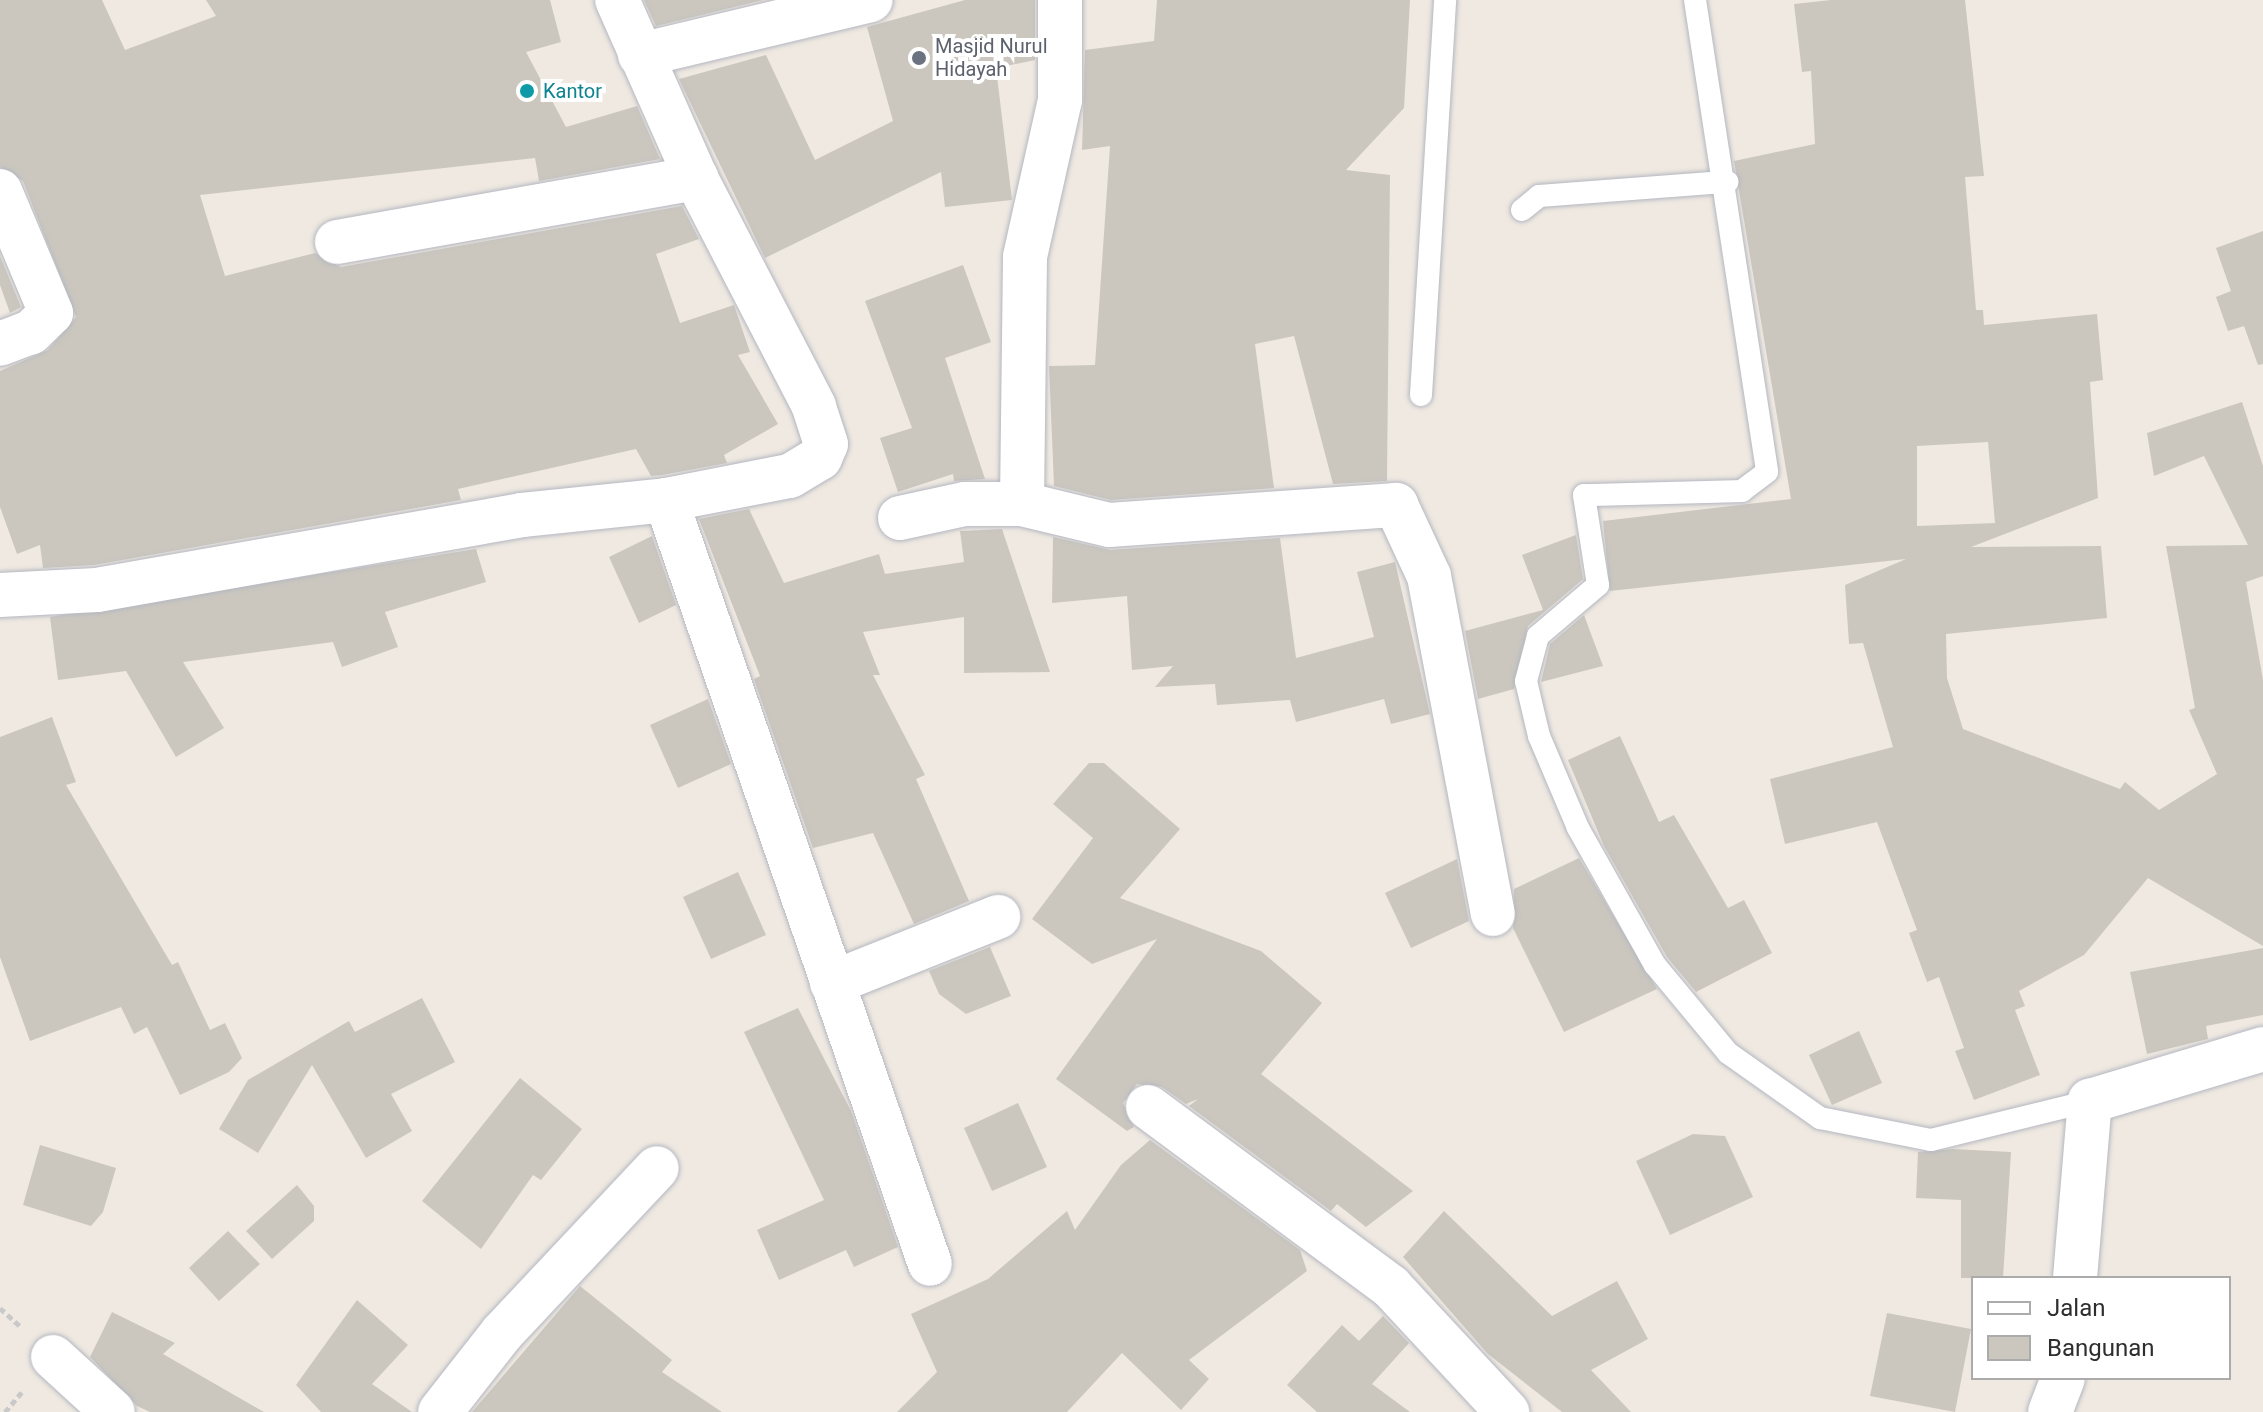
<!DOCTYPE html>
<html>
<head>
<meta charset="utf-8">
<style>
  body { margin:0 }
  #map { position:relative; width:2263px; height:1412px; overflow:hidden; background:#efe9e1; font-family:Roboto,sans-serif }
  div>[style] { position:absolute }
  .building>* { inset:0; background:#cbc7bf }
  .path>* { height:5px; margin-top:-2.5px; transform-origin:0; background:repeating-linear-gradient(90deg,#c9c9c9 0 6px,transparent 0 10px) }
  .roads { filter:drop-shadow(0 0 2px #b4b7c1) drop-shadow(0 0 2px #b4b7c1) }
  .service>* { height:22px; margin:-11px; padding:0 11px; transform-origin:11px; border-radius:11px; background:#fff }
  .minor>* { height:44px; margin:-22px; padding:0 22px; transform-origin:22px; border-radius:22px; background:#fff }
  .dots>* { width:22px; height:22px; translate:-50% -50%; box-sizing:border-box; border:4px solid #fff; border-radius:50% }
  span { translate:-50% -50%; white-space:nowrap; text-align:center; line-height:1.15; -webkit-text-stroke:8px #fff; paint-order:stroke }
  .worship-label { font-size:20px; color:#5b616d }
  .left { translate:0 -50%; text-align:left }
  .culture-label { font-size:20px; color:#0d838f }
  .legend { position:absolute; left:1971px; top:1276px; width:260px; height:104px; box-sizing:border-box; background:#fff; border:2px solid #ababab; margin:0; padding:10px 14px; list-style:none; font-size:24px; color:#2e2e2e }
  .legend li { display:flex; align-items:center; gap:16px; height:40px }
  .legend b { width:40px; border:2px solid #ababab }
</style>
</head>
<body>
<div id="map">
  <div class="building">
    <i style="clip-path:polygon(0 0,102px 0,125px 50px,216px 16px,206px 0,550px 0,561px 42px,526px 52px,566px 127px,637px 106px,660px 159px,539px 181px,535px 158px,200px 195px,225px 276px,315px 253px,341px 267px,682px 206px,699px 239px,656px 254px,680px 323px,734px 305px,750px 352px,738px 355px,778px 424px,724px 455px,727px 463px,662px 475px,651px 476px,636px 449px,458px 489px,461px 500px,94px 565px,43px 568px,40px 545px,17px 554px,0 507px,0 371px,48px 350px,76px 317px,23px 181px,0 167px)"></i>
    <i style="clip-path:polygon(644px 0,763px 0,656px 26px)"></i>
    <i style="clip-path:polygon(965px 0,1035px 0,1035px 60px,996px 68px,1012px 200px,945px 207px,941px 172px,765px 258px,679px 79px,766px 55px,815px 160px,893px 121px,867px 27px)"></i>
    <i style="clip-path:polygon(1157px 0,1410px 0,1404px 108px,1346px 170px,1390px 175px,1387px 481px,1333px 484px,1294px 336px,1255px 344px,1274px 488px,1111px 500px,1054px 486px,1049px 366px,1095px 365px,1110px 146px,1082px 150px,1085px 50px,1154px 41px)"></i>
    <i style="clip-path:polygon(evenodd,1831px 0,1965px 0,1984px 176px,1965px 177px,1976px 310px,1983px 310px,1984px 325px,2097px 314px,2103px 380px,2090px 382px,2098px 498px,1971px 547px,2101px 546px,2107px 618px,1946px 634px,1947px 678px,1963px 729px,2120px 789px,2125px 782px,2159px 810px,2217px 774px,2189px 710px,2195px 708px,2166px 546px,2248px 545px,2204px 456px,2154px 476px,2147px 433px,2242px 402px,2263px 466px,2263px 576px,2246px 582px,2263px 680px,2263px 946px,2148px 878px,2084px 955px,2019px 991px,2025px 1006px,2015px 1010px,2040px 1075px,1974px 1100px,1955px 1051px,1964px 1048px,1939px 977px,1927px 982px,1909px 933px,1917px 930px,1877px 822px,1785px 844px,1770px 779px,1893px 747px,1863px 643px,1849px 644px,1845px 585px,1906px 559px,1610px 591px,1603px 521px,1791px 499px,1734px 161px,1815px 144px,1811px 71px,1802px 72px,1794px 4px,1831px 0,1988px 442px,1995px 523px,1917px 526px,1917px 446px,1988px 442px)"></i>
    <i style="clip-path:polygon(2263px 231px,2263px 364px,2258px 365px,2244px 326px,2228px 331px,2216px 297px,2231px 291px,2216px 248px)"></i>
    <i style="clip-path:polygon(0 256px,21px 307px,10px 313px,0 285px)"></i>
    <i style="clip-path:polygon(963px 265px,991px 342px,945px 358px,985px 479px,954px 481px,953px 474px,898px 492px,880px 438px,912px 428px,865px 301px)"></i>
    <i style="clip-path:polygon(749px 509px,784px 583px,879px 554px,885px 574px,964px 562px,960px 531px,1002px 529px,1050px 672px,964px 673px,964px 617px,863px 632px,880px 675px,873px 675px,925px 775px,916px 779px,969px 901px,914px 924px,873px 833px,813px 848px,754px 679px,760px 676px,699px 519px)"></i>
    <i style="clip-path:polygon(1576px 535px,1583px 579px,1528px 626px,1514px 689px,1478px 699px,1465px 631px,1543px 610px,1522px 555px)"></i>
    <i style="clip-path:polygon(652px 536px,676px 605px,639px 623px,609px 557px)"></i>
    <i style="clip-path:polygon(1053px 537px,1110px 550px,1280px 538px,1296px 658px,1374px 637px,1357px 572px,1395px 562px,1430px 714px,1391px 724px,1384px 699px,1296px 722px,1290px 700px,1217px 705px,1215px 684px,1155px 687px,1173px 666px,1132px 670px,1127px 596px,1052px 603px)"></i>
    <i style="clip-path:polygon(476px 549px,486px 582px,385px 612px,398px 647px,342px 667px,333px 642px,183px 662px,224px 728px,176px 757px,126px 671px,58px 680px,50px 617px)"></i>
    <i style="clip-path:polygon(1584px 615px,1603px 666px,1541px 682px,1550px 644px)"></i>
    <i style="clip-path:polygon(708px 699px,731px 764px,678px 788px,650px 725px)"></i>
    <i style="clip-path:polygon(52px 717px,76px 782px,66px 785px,172px 965px,178px 962px,210px 1030px,225px 1023px,242px 1058px,229px 1072px,180px 1095px,147px 1027px,134px 1034px,121px 1007px,30px 1041px,0 957px,0 737px)"></i>
    <i style="clip-path:polygon(1620px 736px,1659px 822px,1674px 815px,1728px 908px,1744px 900px,1772px 953px,1696px 992px,1667px 957px,1604px 846px,1568px 760px)"></i>
    <i style="clip-path:polygon(1089px 763px,1104px 763px,1180px 829px,1120px 898px,1261px 951px,1322px 1003px,1261px 1074px,1413px 1191px,1366px 1227px,1337px 1204px,1331px 1211px,1189px 1106px,1198px 1099px,1186px 1104px,1162px 1087px,1137px 1084px,1123px 1103px,1134px 1127px,1127px 1131px,1056px 1079px,1157px 939px,1092px 964px,1032px 919px,1093px 838px,1053px 804px)"></i>
    <i style="clip-path:polygon(1579px 858px,1657px 989px,1564px 1032px,1513px 928px,1514px 889px)"></i>
    <i style="clip-path:polygon(1457px 859px,1469px 921px,1411px 948px,1385px 893px)"></i>
    <i style="clip-path:polygon(738px 872px,766px 935px,711px 959px,683px 897px)"></i>
    <i style="clip-path:polygon(990px 947px,1011px 996px,966px 1014px,939px 994px,929px 971px)"></i>
    <i style="clip-path:polygon(2263px 948px,2263px 1015px,2206px 1026px,2208px 1039px,2147px 1054px,2130px 972px)"></i>
    <i style="clip-path:polygon(422px 998px,455px 1062px,391px 1094px,412px 1131px,366px 1158px,312px 1065px,258px 1153px,219px 1129px,248px 1080px,349px 1021px,355px 1032px)"></i>
    <i style="clip-path:polygon(798px 1008px,851px 1111px,898px 1247px,854px 1267px,846px 1250px,779px 1280px,757px 1230px,824px 1200px,744px 1032px)"></i>
    <i style="clip-path:polygon(1859px 1031px,1882px 1083px,1832px 1105px,1809px 1055px)"></i>
    <i style="clip-path:polygon(520px 1078px,582px 1129px,541px 1180px,533px 1175px,481px 1249px,422px 1201px)"></i>
    <i style="clip-path:polygon(1018px 1103px,1047px 1167px,992px 1191px,964px 1128px)"></i>
    <i style="clip-path:polygon(1693px 1134px,1725px 1136px,1753px 1197px,1670px 1235px,1636px 1161px)"></i>
    <i style="clip-path:polygon(1150px 1140px,1300px 1250px,1307px 1271px,1189px 1360px,1209px 1379px,1181px 1410px,1122px 1353px,1067px 1412px,897px 1412px,937px 1372px,911px 1314px,988px 1279px,1067px 1211px,1075px 1230px,1121px 1165px)"></i>
    <i style="clip-path:polygon(40px 1145px,116px 1168px,103px 1212px,91px 1226px,23px 1205px)"></i>
    <i style="clip-path:polygon(1953px 1149px,2011px 1152px,2003px 1278px,1961px 1278px,1961px 1200px,1916px 1198px,1918px 1152px)"></i>
    <i style="clip-path:polygon(297px 1185px,314px 1206px,314px 1221px,272px 1259px,246px 1231px)"></i>
    <i style="clip-path:polygon(1444px 1211px,1552px 1316px,1617px 1281px,1648px 1339px,1591px 1370px,1631px 1412px,1562px 1412px,1488px 1354px,1403px 1257px)"></i>
    <i style="clip-path:polygon(228px 1231px,260px 1264px,219px 1301px,189px 1268px)"></i>
    <i style="clip-path:polygon(580px 1286px,672px 1360px,662px 1372px,722px 1412px,472px 1412px)"></i>
    <i style="clip-path:polygon(357px 1300px,408px 1345px,372px 1384px,412px 1412px,321px 1412px,296px 1385px)"></i>
    <i style="clip-path:polygon(112px 1312px,175px 1343px,163px 1354px,264px 1412px,150px 1412px,137px 1406px,90px 1357px)"></i>
    <i style="clip-path:polygon(1887px 1313px,1971px 1329px,1955px 1412px,1870px 1396px)"></i>
    <i style="clip-path:polygon(1383px 1316px,1409px 1343px,1372px 1384px,1410px 1412px,1317px 1412px,1287px 1385px,1342px 1325px,1359px 1341px)"></i>
  </div>
  <div class="path">
    <i style="left:0;top:1308px;width:28px;rotate:42deg"></i>
    <i style="left:5px;top:1412px;width:26px;rotate:-50deg"></i>
  </div>
  <div class="roads">
    <div class="service">
      <i style="left:1695px;top:0;width:477px;rotate:81.3deg"></i>
      <i style="left:1767px;top:472px;width:31px;rotate:143deg"></i>
      <i style="left:1742px;top:491px;width:158px;rotate:178.5deg"></i>
      <i style="left:1584px;top:495px;width:91px;rotate:81.2deg"></i>
      <i style="left:1598px;top:585px;width:79px;rotate:139.6deg"></i>
      <i style="left:1538px;top:636px;width:47px;rotate:104.9deg"></i>
      <i style="left:1526px;top:681px;width:57px;rotate:76.7deg"></i>
      <i style="left:1539px;top:736px;width:100px;rotate:67deg"></i>
      <i style="left:1578px;top:828px;width:157px;rotate:60.7deg"></i>
      <i style="left:1655px;top:965px;width:114px;rotate:50.3deg"></i>
      <i style="left:1728px;top:1053px;width:113px;rotate:35.2deg"></i>
      <i style="left:1820px;top:1118px;width:113px;rotate:11.2deg"></i>
      <i style="left:1931px;top:1140px;width:164px;rotate:-13.8deg"></i>
      <i style="left:1522px;top:210px;width:22px;rotate:-39deg"></i>
      <i style="left:1539px;top:196px;width:189px;rotate:-4.3deg"></i>
      <i style="left:1421px;top:395px;width:396px;rotate:-86.5deg"></i>
    </div>
    <div class="minor">
      <i style="left:1060px;top:0;width:100px;rotate:90deg"></i>
      <i style="left:1060px;top:100px;width:161px;rotate:102.6deg"></i>
      <i style="left:1025px;top:257px;width:247px;rotate:90.7deg"></i>
      <i style="left:1022px;top:504px;width:89px;rotate:13.6deg"></i>
      <i style="left:1109px;top:525px;width:288px;rotate:-4deg"></i>
      <i style="left:1396px;top:505px;width:78px;rotate:65.1deg"></i>
      <i style="left:1429px;top:576px;width:344px;rotate:79.3deg"></i>
      <i style="left:640px;top:55px;width:237px;rotate:-13.4deg"></i>
      <i style="left:0;top:191px;width:132px;rotate:67.3deg"></i>
      <i style="left:51px;top:313px;width:28px;rotate:136deg"></i>
      <i style="left:31px;top:332px;width:33px;rotate:159deg"></i>
      <i style="left:337px;top:242px;width:365px;rotate:-10.1deg"></i>
      <i style="left:666px;top:500px;width:808px;rotate:70.94deg"></i>
      <i style="left:900px;top:518px;width:66px;rotate:-12.2deg"></i>
      <i style="left:965px;top:504px;width:57px"></i>
      <i style="left:0;top:595px;width:97px;rotate:-3deg"></i>
      <i style="left:97px;top:590px;width:432px;rotate:-10deg"></i>
      <i style="left:522px;top:515px;width:145px;rotate:-5.9deg"></i>
      <i style="left:666px;top:500px;width:126px;rotate:-11deg"></i>
      <i style="left:790px;top:476px;width:35px;rotate:-31deg"></i>
      <i style="left:820px;top:458px;width:15px;rotate:-67deg"></i>
      <i style="left:826px;top:444px;width:40px;rotate:-108deg"></i>
      <i style="left:814px;top:406px;width:257px;rotate:-117.4deg"></i>
      <i style="left:696px;top:178px;width:195px;rotate:-113.9deg"></i>
      <i style="left:832px;top:983px;width:179px;rotate:-21.7deg"></i>
      <i style="left:1148px;top:1107px;width:302px;rotate:36.5deg"></i>
      <i style="left:1391px;top:1287px;width:171px;rotate:47.1deg"></i>
      <i style="left:2075px;top:1278px;width:178px;rotate:-85.2deg"></i>
      <i style="left:2090px;top:1101px;width:181px;rotate:-16.7deg"></i>
      <i style="left:53px;top:1357px;width:81px;rotate:42.5deg"></i>
      <i style="left:440px;top:1412px;width:100px;rotate:-51.9deg"></i>
      <i style="left:502px;top:1333px;width:226px;rotate:-46.8deg"></i>
      <i style="left:2050px;top:1412px;width:36px;rotate:-69deg"></i>
    </div>
  </div>
  <div class="dots">
    <i style="left:919px;top:58px;background:#6b7280"></i>
    <i style="left:527px;top:91px;background:#0f9aa8"></i>
  </div>
  <div class="worship-label">
    <span class="left" style="left:935px;top:58px">Masjid Nurul<br>Hidayah</span>
  </div>
  <div class="culture-label">
    <span class="left" style="left:543px;top:91px">Kantor</span>
  </div>
  <ul class="legend">
  <li><b style="height:10px;background:#fff"></b>Jalan</li>
  <li><b style="height:22px;background:#cbc7bf"></b>Bangunan</li>
  </ul>
</div>
</body>
</html>
